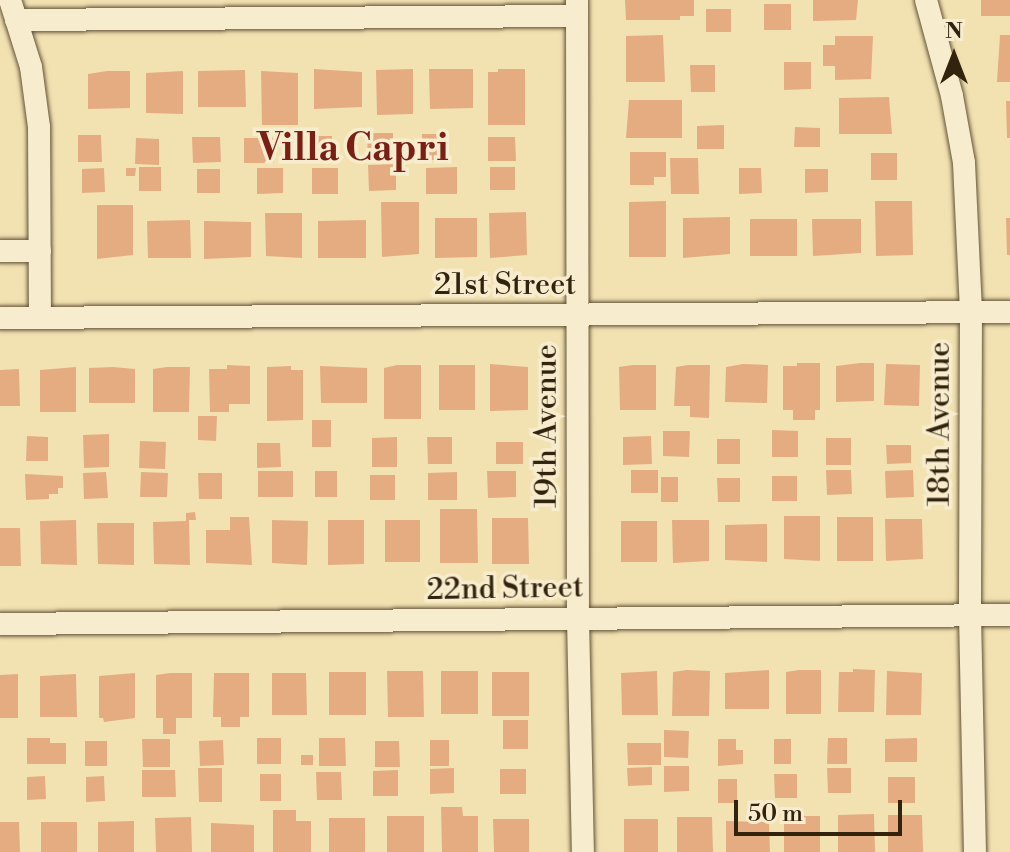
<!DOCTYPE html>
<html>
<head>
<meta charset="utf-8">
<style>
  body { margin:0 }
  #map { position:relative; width:1010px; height:852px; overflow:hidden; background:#f2e2b2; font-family:"Libre Bodoni",serif }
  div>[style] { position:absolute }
  .building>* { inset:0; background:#e5ac82 }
  .roads { filter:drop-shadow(0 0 2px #625338) drop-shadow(0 0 2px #625338) }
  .minor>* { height:22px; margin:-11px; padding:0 11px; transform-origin:11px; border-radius:11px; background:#f7eccd }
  span { translate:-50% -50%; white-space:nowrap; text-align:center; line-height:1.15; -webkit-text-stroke:7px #f7eccd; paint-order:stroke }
  .street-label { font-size:30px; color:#32230f }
  .district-label { font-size:38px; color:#7a1f14; font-weight:700 }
  .north { position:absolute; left:914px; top:16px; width:80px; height:80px; -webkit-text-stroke:6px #f7eccd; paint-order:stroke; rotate:0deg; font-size:22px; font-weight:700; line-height:32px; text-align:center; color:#32230f }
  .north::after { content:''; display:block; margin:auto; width:28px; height:36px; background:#32230f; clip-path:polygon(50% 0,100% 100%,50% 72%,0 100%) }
  .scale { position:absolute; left:734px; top:800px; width:168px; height:36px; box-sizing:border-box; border:4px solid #32230f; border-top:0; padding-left:10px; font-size:24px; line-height:28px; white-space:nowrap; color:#32230f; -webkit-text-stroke:6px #f7eccd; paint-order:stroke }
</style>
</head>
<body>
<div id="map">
  <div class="building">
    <i style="clip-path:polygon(625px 0,694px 0,694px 16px,680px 16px,680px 20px,626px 20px)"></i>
    <i style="clip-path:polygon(813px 0,858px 0,856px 20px,813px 21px)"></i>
    <i style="clip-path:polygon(981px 0,1010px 0,1010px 16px,981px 16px)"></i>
    <i style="clip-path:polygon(764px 4px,791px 4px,791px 30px,764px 30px)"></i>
    <i style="clip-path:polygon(706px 9px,731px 9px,731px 32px,706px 32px)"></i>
    <i style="clip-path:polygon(663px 35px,665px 82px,626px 82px,626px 36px)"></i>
    <i style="clip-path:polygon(1000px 35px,1010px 35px,1010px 82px,997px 82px)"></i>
    <i style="clip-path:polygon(835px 36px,873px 36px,871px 79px,835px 80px,835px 66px,823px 66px,823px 45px,835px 45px)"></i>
    <i style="clip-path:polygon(784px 62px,811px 62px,811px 89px,784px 90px)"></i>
    <i style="clip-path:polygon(690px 65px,715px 65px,715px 92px,691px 92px)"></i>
    <i style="clip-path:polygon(314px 69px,362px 72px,362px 107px,314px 109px)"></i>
    <i style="clip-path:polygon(413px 69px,413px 114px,377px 115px,376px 70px)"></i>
    <i style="clip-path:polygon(429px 69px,473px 69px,473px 108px,430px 109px)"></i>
    <i style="clip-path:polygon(498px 69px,525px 69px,525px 125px,488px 125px,488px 72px,498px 72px)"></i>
    <i style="clip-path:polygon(245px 70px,246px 107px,198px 107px,198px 71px)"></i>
    <i style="clip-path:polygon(107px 71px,130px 71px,130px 108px,88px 109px,88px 74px)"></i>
    <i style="clip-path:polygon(183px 71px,183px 114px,146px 113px,146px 73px)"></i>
    <i style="clip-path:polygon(261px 71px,298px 73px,298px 125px,262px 125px)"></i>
    <i style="clip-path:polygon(889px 97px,892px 134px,839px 134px,839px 98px)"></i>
    <i style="clip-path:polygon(629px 100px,682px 100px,682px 138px,626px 138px)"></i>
    <i style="clip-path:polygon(1006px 101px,1010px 101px,1010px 138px,1007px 138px)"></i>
    <i style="clip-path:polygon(724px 125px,724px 149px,697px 149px,697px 126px)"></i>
    <i style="clip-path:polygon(795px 127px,820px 128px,820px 147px,794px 147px)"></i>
    <i style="clip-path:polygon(367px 133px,393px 133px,393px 147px,405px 147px,405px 161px,368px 161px)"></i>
    <i style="clip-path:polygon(422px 134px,447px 134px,447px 160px,422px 160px)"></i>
    <i style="clip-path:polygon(78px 135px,101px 135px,102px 162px,78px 162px)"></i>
    <i style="clip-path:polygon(308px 136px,332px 136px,332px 162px,309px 163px)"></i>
    <i style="clip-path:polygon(192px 137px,220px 137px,221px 162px,193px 163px)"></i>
    <i style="clip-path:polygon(488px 137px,515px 137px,516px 161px,488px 161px)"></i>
    <i style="clip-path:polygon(136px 138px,159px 139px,159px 165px,135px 164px)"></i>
    <i style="clip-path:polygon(244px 138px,273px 138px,274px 163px,244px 163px)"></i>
    <i style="clip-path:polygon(630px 152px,666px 152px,666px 177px,654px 177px,654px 185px,630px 185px)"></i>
    <i style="clip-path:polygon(871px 153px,897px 153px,897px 180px,871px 180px)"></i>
    <i style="clip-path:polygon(670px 158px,698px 158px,699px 194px,671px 194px)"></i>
    <i style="clip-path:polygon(396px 164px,396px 190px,369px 191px,368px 165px)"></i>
    <i style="clip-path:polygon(139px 167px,161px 167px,161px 191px,139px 191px)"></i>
    <i style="clip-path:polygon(457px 167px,457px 194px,426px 194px,426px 168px)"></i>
    <i style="clip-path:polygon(490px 167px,515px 167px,515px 190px,490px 190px)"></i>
    <i style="clip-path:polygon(104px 168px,105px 192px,82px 193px,82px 169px)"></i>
    <i style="clip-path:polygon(126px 168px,136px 168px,135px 176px,126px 176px)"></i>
    <i style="clip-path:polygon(257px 168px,283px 168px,283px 193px,257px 194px)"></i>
    <i style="clip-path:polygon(312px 168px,338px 168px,338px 194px,312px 194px)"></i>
    <i style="clip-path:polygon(739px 168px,761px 168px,762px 193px,739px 194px)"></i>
    <i style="clip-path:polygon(197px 169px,220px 169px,220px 193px,197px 193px)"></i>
    <i style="clip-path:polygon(805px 169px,828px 169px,828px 192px,805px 193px)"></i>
    <i style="clip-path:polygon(666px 201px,666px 257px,629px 257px,629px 202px)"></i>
    <i style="clip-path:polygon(875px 201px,912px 201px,913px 255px,876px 256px)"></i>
    <i style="clip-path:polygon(381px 202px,419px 202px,419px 254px,382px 257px)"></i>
    <i style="clip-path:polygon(97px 205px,133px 205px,133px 255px,97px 259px)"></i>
    <i style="clip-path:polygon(526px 212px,527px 255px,490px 258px,489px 213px)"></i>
    <i style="clip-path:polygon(265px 213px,302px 213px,302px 258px,266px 256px)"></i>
    <i style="clip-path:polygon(730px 217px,730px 254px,683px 258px,683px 218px)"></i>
    <i style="clip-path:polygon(435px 218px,477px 218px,477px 257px,435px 258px)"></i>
    <i style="clip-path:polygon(1006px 218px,1010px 218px,1010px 255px,1007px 255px)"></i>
    <i style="clip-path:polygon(750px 219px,797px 219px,797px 256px,750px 256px)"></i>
    <i style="clip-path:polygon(812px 219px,861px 219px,861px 253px,813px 256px)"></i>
    <i style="clip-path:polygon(190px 220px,191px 258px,148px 258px,147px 221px)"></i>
    <i style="clip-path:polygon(366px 220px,366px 258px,318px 258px,318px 221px)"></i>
    <i style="clip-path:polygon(204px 221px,251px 222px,251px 257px,204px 259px)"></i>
    <i style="clip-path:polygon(797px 363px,820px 363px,820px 410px,815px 410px,815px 420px,793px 420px,793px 410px,783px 410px,783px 366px,797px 366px)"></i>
    <i style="clip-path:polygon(860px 363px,874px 363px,874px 401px,836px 402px,836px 366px)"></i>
    <i style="clip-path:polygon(490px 364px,528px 367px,528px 410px,490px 411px)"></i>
    <i style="clip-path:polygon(743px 364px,768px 365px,767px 403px,725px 402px,726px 367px)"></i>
    <i style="clip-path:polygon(886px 364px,920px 365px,919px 406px,884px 405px)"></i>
    <i style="clip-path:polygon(227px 365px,250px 366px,250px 404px,229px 404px,229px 412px,210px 412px,209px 369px,227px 369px)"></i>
    <i style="clip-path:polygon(397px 365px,421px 365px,421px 419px,384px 419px,384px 368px)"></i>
    <i style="clip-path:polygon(439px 365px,475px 365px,475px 410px,439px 410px)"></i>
    <i style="clip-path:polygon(633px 365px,656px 365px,656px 410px,620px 410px,619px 367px)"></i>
    <i style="clip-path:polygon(688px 365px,710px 365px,709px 418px,690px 417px,690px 406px,674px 406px,676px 367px)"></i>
    <i style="clip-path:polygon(291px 366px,291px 370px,303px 370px,303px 420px,267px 421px,267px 367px)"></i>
    <i style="clip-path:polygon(320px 366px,367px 368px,367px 403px,321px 403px)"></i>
    <i style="clip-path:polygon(76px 367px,76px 412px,40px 412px,40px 370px)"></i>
    <i style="clip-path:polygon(113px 367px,135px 369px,135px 403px,89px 403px,89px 368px)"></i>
    <i style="clip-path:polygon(167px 367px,190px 367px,189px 412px,153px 412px,153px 369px)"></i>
    <i style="clip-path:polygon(19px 369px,20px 406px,0 406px,0 370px)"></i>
    <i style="clip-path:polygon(198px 416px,217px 416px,216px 441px,198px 440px)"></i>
    <i style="clip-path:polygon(312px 420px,331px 420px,331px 447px,312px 447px)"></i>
    <i style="clip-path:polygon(772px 430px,798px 431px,798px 457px,772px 457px)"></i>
    <i style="clip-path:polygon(663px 431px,690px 431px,689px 457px,663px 456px)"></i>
    <i style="clip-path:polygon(109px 434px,109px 467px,84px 468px,83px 435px)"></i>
    <i style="clip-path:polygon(27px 436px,48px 437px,48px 461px,26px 461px)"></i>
    <i style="clip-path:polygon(651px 436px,652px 464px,623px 465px,623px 437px)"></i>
    <i style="clip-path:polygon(397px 437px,397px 467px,372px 467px,372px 438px)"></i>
    <i style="clip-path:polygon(427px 437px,452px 437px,452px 464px,428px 464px)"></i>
    <i style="clip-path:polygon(826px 438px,851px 438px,851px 465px,826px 465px)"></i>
    <i style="clip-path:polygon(717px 439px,740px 439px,740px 464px,717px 464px)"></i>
    <i style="clip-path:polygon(140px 441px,166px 442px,165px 469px,139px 468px)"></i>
    <i style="clip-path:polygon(496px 442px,523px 442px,523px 464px,496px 464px)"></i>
    <i style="clip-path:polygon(257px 443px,280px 443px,281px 467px,257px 468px)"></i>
    <i style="clip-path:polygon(886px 445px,911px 445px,911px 463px,887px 464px)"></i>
    <i style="clip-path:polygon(631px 470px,658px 470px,658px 493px,631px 493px)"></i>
    <i style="clip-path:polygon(826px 470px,851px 470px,852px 494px,827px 495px)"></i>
    <i style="clip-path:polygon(913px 470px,914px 497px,886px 498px,885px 471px)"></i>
    <i style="clip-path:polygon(258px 471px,293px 471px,293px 497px,258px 497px)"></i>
    <i style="clip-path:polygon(315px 471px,337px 471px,337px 497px,315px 497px)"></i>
    <i style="clip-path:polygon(487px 471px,516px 471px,516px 497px,488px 498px)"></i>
    <i style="clip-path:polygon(106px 472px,108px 498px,84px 499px,83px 473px)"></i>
    <i style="clip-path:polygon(141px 472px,168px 473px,167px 497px,140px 497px)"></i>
    <i style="clip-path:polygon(457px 472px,457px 500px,428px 500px,428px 473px)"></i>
    <i style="clip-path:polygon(198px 473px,222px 473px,222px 499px,199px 499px)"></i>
    <i style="clip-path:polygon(25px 474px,63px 476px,63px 488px,58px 488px,58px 494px,49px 494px,49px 499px,26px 500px)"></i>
    <i style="clip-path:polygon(370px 475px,395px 475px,395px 500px,370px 500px)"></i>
    <i style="clip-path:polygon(772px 476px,797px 476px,797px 501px,772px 501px)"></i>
    <i style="clip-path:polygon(661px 477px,678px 477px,678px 502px,661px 502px)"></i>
    <i style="clip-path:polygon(717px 478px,740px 478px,740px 502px,718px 502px)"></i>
    <i style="clip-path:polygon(440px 509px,477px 509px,478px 563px,440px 563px)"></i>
    <i style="clip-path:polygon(195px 512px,196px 520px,189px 520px,190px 565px,154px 564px,153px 522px,186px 521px,186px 513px)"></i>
    <i style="clip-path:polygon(784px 516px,820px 516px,820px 561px,784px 559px)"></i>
    <i style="clip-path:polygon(230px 517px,249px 517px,252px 565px,206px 563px,206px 530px,230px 530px)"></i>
    <i style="clip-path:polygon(837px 517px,873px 517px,873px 561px,837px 561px)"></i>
    <i style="clip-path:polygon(492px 518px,528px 518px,529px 564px,492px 564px)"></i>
    <i style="clip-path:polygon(885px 519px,922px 519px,923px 559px,886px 561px)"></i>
    <i style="clip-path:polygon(76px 520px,77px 565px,41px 564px,40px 521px)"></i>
    <i style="clip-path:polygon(272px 520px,308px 521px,307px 565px,272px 563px)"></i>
    <i style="clip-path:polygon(328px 520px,364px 520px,364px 564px,328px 565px)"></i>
    <i style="clip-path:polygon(385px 520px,420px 520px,420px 562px,385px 562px)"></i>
    <i style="clip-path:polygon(672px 520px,709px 520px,709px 561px,673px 563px)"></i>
    <i style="clip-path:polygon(621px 521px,657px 521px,657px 562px,621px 562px)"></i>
    <i style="clip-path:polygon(97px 523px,134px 523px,134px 565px,98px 564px)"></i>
    <i style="clip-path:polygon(767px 524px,767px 562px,725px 560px,725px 525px)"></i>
    <i style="clip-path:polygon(0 528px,20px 528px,21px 566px,0 566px)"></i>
    <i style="clip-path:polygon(853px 669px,875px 670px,874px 712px,838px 712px,839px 672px,853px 672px)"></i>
    <i style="clip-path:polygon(687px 670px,710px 671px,709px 716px,672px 716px,673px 672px)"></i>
    <i style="clip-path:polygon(769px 670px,769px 709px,725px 709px,725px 673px)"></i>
    <i style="clip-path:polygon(799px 670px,821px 670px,821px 714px,786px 714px,786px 672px)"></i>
    <i style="clip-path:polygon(387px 671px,423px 671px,424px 717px,388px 717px)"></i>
    <i style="clip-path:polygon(441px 671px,478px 671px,478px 714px,441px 714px)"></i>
    <i style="clip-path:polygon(657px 671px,658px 715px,622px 715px,621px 673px)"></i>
    <i style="clip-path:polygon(887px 671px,922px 673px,921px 715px,886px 715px)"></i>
    <i style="clip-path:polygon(329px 672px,366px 672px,366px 715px,329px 715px)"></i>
    <i style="clip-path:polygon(492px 672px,529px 672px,529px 716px,492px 716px)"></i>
    <i style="clip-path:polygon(135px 673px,135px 718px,104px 722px,103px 718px,99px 718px,99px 676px)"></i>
    <i style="clip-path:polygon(170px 673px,192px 673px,192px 718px,176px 718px,176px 734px,163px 734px,163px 718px,156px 718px,156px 675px)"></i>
    <i style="clip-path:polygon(214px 673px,249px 673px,249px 717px,240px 717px,240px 727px,221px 727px,221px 717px,213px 717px)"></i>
    <i style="clip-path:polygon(272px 673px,306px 673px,307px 715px,272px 715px)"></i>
    <i style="clip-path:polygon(18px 674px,18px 718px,0 718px,0 675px)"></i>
    <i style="clip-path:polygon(76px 674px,77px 717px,40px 717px,40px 676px)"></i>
    <i style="clip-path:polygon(503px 720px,528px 720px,528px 749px,503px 749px)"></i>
    <i style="clip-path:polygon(664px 730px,689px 731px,688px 758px,664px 757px)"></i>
    <i style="clip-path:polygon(27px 738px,50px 738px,50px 743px,66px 743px,66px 764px,27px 764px)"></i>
    <i style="clip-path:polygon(257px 738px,281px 738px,281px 764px,257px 764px)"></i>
    <i style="clip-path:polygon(319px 738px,345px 738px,346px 766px,319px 766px)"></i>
    <i style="clip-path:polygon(828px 738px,847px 738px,847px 764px,827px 764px)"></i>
    <i style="clip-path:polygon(917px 738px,917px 762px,885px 762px,885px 739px)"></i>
    <i style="clip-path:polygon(142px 739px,170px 739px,170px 767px,143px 767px)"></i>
    <i style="clip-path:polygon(718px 739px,736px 739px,736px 750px,743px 750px,743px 764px,718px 766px)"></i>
    <i style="clip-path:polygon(774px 739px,791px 739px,791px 764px,774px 764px)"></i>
    <i style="clip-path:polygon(223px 740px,224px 765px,200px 766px,199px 741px)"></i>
    <i style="clip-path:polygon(430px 740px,449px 740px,449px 766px,430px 766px)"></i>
    <i style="clip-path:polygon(85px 741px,107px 741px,107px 766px,85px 766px)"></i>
    <i style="clip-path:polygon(375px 741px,399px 741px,400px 767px,375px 767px)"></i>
    <i style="clip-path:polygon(627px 743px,661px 743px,661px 765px,628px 765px)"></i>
    <i style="clip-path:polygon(301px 755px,313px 755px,313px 765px,301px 765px)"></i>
    <i style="clip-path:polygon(664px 766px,689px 766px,689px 791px,664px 792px)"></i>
    <i style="clip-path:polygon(652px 767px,652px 785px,628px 786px,627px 768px)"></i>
    <i style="clip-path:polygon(198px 768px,222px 768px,222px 802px,199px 802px)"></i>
    <i style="clip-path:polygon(454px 768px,454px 793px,430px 794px,430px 769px)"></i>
    <i style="clip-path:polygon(827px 768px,851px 768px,851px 793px,828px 793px)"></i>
    <i style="clip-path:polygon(500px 769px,526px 769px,526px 794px,500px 794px)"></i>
    <i style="clip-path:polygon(142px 770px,175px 770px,176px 797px,142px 797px)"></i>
    <i style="clip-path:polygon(398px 770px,398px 796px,373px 796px,373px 771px)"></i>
    <i style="clip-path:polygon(316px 772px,341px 772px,342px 800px,317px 800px)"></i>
    <i style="clip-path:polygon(260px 774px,281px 774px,281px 801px,260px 801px)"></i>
    <i style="clip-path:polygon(774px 774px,797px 774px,797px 798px,775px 798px)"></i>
    <i style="clip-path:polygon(45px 776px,46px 799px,27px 800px,27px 777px)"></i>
    <i style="clip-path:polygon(104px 776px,105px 801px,86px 802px,86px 777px)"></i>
    <i style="clip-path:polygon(888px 777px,915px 777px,915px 803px,888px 803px)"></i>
    <i style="clip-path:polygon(718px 779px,737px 779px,737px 803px,718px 803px)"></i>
    <i style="clip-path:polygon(441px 807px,462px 807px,463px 816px,478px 816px,478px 852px,442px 852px)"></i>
    <i style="clip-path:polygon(273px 810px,296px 810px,296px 821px,311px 821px,311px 852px,273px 852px)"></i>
    <i style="clip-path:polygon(874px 814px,875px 852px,838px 852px,838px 815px)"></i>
    <i style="clip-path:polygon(888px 815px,922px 815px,923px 852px,888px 852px)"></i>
    <i style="clip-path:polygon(387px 816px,424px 816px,424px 852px,387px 852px)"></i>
    <i style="clip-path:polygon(784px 816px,820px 816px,820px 852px,784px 852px)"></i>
    <i style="clip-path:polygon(191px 817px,192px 852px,156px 852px,155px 818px)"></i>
    <i style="clip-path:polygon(677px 817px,712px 817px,713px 852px,677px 852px)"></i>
    <i style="clip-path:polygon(329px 818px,365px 818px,365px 852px,329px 852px)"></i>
    <i style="clip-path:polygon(493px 819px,529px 819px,529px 852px,494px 852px)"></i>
    <i style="clip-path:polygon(624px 819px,658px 819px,658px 852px,624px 852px)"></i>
    <i style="clip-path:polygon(134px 821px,134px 852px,98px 852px,98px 822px)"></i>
    <i style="clip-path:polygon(726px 821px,769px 822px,770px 852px,726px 852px)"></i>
    <i style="clip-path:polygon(0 822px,19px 822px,20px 852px,0 852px)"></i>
    <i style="clip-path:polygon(41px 822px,77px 822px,77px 852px,41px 852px)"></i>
    <i style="clip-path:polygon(211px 823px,254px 825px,254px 852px,211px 852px)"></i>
  </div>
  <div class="roads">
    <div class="minor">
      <i style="left:10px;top:0;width:70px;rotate:72.6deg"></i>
      <i style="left:31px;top:67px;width:61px;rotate:82.4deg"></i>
      <i style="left:39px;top:127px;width:190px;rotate:89.7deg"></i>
      <i style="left:577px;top:0;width:618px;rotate:89.91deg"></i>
      <i style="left:578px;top:618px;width:234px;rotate:88.8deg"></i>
      <i style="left:926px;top:0;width:99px;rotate:74.8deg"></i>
      <i style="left:952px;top:96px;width:68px;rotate:79.8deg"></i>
      <i style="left:964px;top:163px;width:150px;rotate:87.3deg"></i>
      <i style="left:971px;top:313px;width:302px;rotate:90.2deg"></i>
      <i style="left:970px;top:615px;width:237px;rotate:88.8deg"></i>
      <i style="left:16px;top:20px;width:561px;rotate:-0.41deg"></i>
      <i style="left:0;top:251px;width:40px"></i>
      <i style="left:0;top:318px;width:1010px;rotate:-0.34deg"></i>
      <i style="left:0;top:624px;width:1010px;rotate:-0.51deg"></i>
    </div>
  </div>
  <div class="street-label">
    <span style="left:505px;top:285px">21st Street</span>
    <span style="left:940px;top:424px;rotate:-90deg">18th Avenue</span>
    <span style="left:547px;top:426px;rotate:-90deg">19th Avenue</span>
    <span style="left:505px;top:589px;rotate:-1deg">22nd Street</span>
  </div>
  <div class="district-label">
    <span style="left:353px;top:149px">Villa Capri</span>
  </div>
  <div class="north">N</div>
  <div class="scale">50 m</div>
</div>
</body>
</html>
